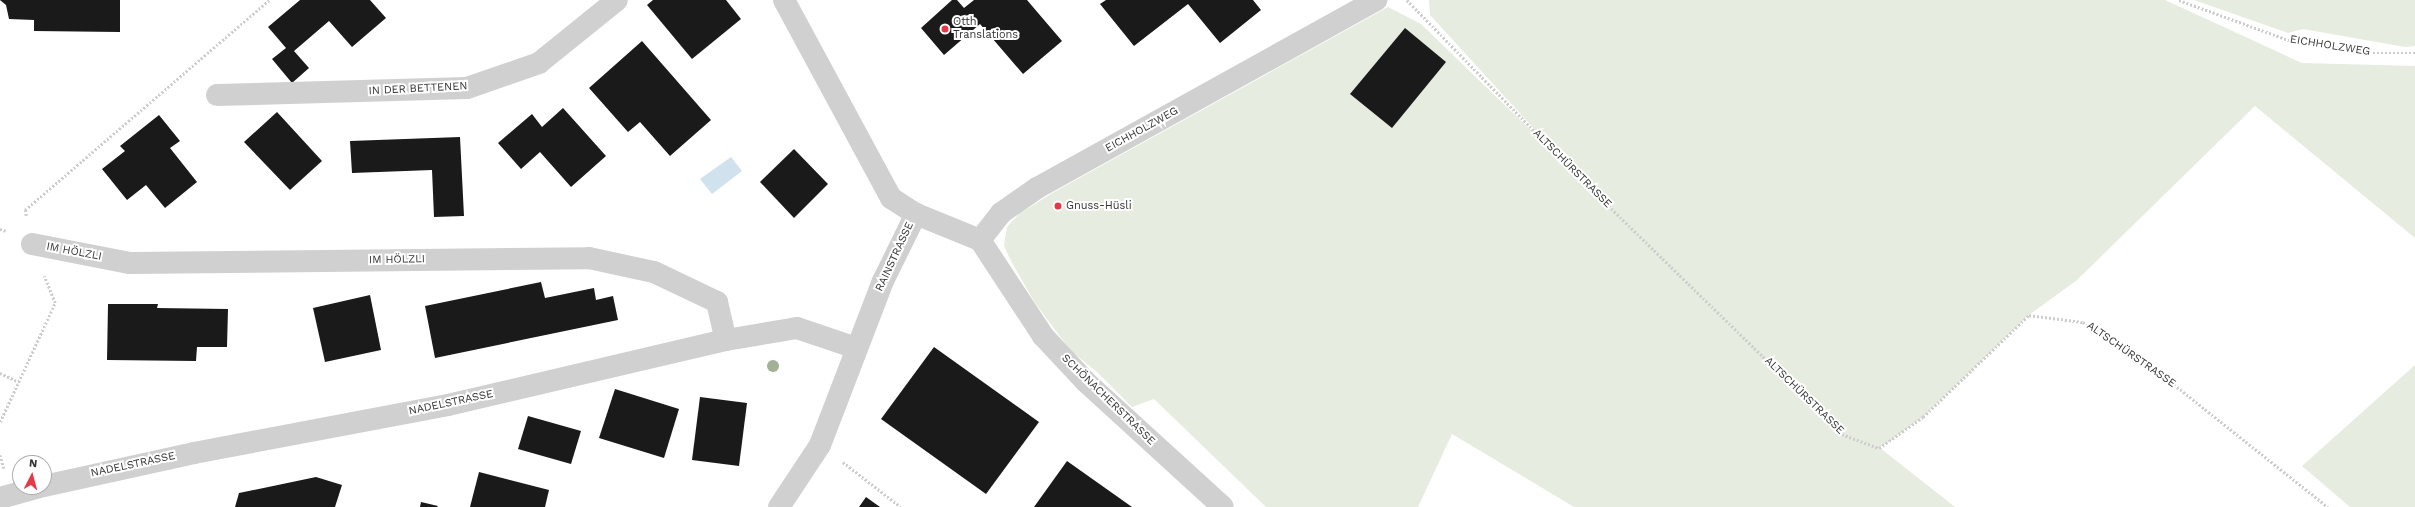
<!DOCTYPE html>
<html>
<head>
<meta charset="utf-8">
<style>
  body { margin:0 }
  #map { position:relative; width:2415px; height:507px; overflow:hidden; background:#fff; font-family:"Work Sans",sans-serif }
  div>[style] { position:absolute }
  .green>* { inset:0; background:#e6ecdf }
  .water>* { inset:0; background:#cfe2ee }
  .building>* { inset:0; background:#1a1a1a }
  .path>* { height:2.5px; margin-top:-1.25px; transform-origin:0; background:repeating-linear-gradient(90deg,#cdcdcd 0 2px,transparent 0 4px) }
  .street>* { height:22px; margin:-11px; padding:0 11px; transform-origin:11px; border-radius:11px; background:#d0d0d0 }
  .trees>* { width:12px; height:12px; margin:-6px; border-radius:50%; background:#a2b095 }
  .dots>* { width:11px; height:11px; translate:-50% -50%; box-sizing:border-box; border:2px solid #fff; border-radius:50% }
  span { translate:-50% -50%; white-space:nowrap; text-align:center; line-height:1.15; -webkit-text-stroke:4px #fff; paint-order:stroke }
  .poi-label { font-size:11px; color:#333 }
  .left { translate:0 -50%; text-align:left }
  .street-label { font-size:11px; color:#333 }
  .north { position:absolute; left:12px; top:455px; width:40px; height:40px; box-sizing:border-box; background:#fff; border:1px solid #adadad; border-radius:50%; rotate:6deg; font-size:11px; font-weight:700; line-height:16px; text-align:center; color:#333 }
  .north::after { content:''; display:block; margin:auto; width:14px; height:18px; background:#e63946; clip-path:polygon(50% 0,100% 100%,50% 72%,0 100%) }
</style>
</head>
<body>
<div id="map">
  <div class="green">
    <i style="clip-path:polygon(1429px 0,2165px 0,2302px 63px,2415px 66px,2415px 238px,2255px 106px,2077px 280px,2029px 315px,1923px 417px,1880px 448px,1955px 507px,1574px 507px,1452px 434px,1418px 507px,1266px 507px,1154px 399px,1132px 407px,1097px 372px,1071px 351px,1035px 303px,1011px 261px,1004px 246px,1007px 227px,1019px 214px,1054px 192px,1388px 7px,1421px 24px,1570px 168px,1430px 15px)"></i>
    <i style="clip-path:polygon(2194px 0,2415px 0,2415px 46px,2405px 47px,2303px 29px,2288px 33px)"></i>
    <i style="clip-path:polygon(2415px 365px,2415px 507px,2350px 507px,2302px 466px)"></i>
  </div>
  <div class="water">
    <i style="clip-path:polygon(731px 157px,742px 171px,712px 194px,700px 179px)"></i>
  </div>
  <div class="building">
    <i style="clip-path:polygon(0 0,120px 0,120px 32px,34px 31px,34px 20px,9px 19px,6px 5px)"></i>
    <i style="clip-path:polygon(300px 0,370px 0,386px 18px,352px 47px,329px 21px,294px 51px,309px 68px,292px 83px,272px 59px,286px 48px,268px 27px)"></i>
    <i style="clip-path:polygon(653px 0,726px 0,741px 19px,692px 59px,647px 5px)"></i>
    <i style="clip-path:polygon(952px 0,957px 0,964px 8px,974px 0,1027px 0,1062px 41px,1023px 74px,980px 24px,944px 55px,921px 28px)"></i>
    <i style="clip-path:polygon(1106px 0,1253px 0,1261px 10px,1220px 43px,1188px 4px,1134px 46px,1100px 4px)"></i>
    <i style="clip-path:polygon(1405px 28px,1446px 62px,1392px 128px,1350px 94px)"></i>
    <i style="clip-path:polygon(642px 41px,711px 120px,670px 156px,640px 122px,628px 132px,589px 88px)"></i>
    <i style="clip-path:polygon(563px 108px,606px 156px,571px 187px,540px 152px,521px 169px,498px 143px,532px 114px,542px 127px)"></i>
    <i style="clip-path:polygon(277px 112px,322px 161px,290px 190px,244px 142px)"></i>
    <i style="clip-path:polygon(159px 115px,180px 141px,170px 148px,197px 182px,165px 208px,146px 185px,127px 200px,102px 169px,125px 151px,120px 146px)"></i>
    <i style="clip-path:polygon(460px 137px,464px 216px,434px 217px,432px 170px,352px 173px,350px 141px)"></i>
    <i style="clip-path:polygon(794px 149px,828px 184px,794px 218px,760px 182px)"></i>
    <i style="clip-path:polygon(541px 282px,545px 298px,594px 288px,596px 300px,613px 296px,618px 320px,435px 358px,425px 306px)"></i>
    <i style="clip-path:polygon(370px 295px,381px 350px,325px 362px,313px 308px)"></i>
    <i style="clip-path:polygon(108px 304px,158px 304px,157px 308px,228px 309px,227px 347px,197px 347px,196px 361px,107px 360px)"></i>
    <i style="clip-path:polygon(934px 347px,1039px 422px,986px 494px,881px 419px)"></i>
    <i style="clip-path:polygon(615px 389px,679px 409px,664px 458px,599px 438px)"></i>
    <i style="clip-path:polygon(700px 397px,747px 403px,739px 466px,692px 460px)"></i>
    <i style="clip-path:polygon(528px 416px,581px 431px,571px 464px,518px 449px)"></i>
    <i style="clip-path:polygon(1067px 461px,1132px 507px,1034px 507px)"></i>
    <i style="clip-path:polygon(479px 472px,549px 490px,545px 507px,470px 507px)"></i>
    <i style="clip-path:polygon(316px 477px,342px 485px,335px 507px,235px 507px,239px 493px)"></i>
    <i style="clip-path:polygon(866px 497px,880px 507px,859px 507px)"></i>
    <i style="clip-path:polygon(421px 502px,438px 506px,437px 507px,420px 507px)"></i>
  </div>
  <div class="path">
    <i style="left:1407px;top:0;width:244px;rotate:45.8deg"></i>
    <i style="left:1577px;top:175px;width:371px;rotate:44.3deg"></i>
    <i style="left:1842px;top:434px;width:40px;rotate:21deg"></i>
    <i style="left:1879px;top:448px;width:54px;rotate:-35.2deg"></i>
    <i style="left:1923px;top:417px;width:147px;rotate:-43.9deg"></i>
    <i style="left:2029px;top:315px;width:54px;rotate:7.4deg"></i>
    <i style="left:2083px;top:322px;width:82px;rotate:33.1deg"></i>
    <i style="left:2152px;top:367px;width:225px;rotate:38.5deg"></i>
    <i style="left:2179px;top:0;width:122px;rotate:20.1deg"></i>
    <i style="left:2294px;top:42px;width:68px;rotate:9.3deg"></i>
    <i style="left:2361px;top:53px;width:54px"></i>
    <i style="left:26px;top:216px;width:6px;rotate:-99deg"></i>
    <i style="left:25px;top:210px;width:322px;rotate:-40.7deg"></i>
    <i style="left:0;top:229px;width:6px;rotate:18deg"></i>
    <i style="left:0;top:373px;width:21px;rotate:25deg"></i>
    <i style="left:0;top:422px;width:131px;rotate:-65.2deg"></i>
    <i style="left:55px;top:303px;width:29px;rotate:-112deg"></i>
    <i style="left:0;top:455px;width:14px;rotate:73deg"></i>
    <i style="left:843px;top:462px;width:73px;rotate:37.8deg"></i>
  </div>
  <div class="street">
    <i style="left:784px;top:0;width:225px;rotate:61.6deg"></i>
    <i style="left:891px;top:198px;width:30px;rotate:33deg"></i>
    <i style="left:916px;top:214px;width:69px;rotate:22.1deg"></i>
    <i style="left:217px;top:95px;width:250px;rotate:-1.6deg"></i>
    <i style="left:467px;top:88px;width:76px;rotate:-19.1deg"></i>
    <i style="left:539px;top:63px;width:100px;rotate:-38.9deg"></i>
    <i style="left:980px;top:240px;width:34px;rotate:-52deg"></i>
    <i style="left:1001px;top:213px;width:44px;rotate:-34.8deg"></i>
    <i style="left:1037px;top:188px;width:388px;rotate:-29deg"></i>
    <i style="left:980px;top:240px;width:115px;rotate:56.7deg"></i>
    <i style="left:1043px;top:336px;width:63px;rotate:46.9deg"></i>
    <i style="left:1086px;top:382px;width:185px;rotate:42.4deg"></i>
    <i style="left:32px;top:244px;width:100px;rotate:11deg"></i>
    <i style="left:130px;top:263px;width:459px;rotate:-0.6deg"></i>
    <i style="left:589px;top:258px;width:66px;rotate:12.2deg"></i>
    <i style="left:654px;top:272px;width:70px;rotate:25.5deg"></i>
    <i style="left:717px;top:302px;width:39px;rotate:77deg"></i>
    <i style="left:44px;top:486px;width:154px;rotate:-12.4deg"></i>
    <i style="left:194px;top:453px;width:258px;rotate:-10.7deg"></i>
    <i style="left:448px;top:405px;width:285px;rotate:-13.2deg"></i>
    <i style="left:726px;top:340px;width:72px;rotate:-9.6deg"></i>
    <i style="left:797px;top:328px;width:62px;rotate:18.7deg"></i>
    <i style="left:0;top:498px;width:41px;rotate:-15.4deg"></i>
    <i style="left:779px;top:507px;width:74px;rotate:-56.5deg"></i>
    <i style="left:820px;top:445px;width:176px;rotate:-69deg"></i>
    <i style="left:883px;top:281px;width:75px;rotate:-63.8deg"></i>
  </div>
  <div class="trees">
    <i style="left:773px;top:366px"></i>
  </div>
  <div class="dots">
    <i style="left:945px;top:29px;background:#e63946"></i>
    <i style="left:1058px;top:206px;background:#e63946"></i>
  </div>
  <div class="poi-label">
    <span class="left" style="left:953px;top:29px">Otth<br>Translations</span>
    <span class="left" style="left:1066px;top:206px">Gnuss-Hüsli</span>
  </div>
  <div class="street-label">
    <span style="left:2330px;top:46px;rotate:9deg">EICHHOLZWEG</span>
    <span style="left:418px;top:89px;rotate:-3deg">IN DER BETTENEN</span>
    <span style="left:1142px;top:130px;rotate:-29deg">EICHHOLZWEG</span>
    <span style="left:1572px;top:169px;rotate:45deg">ALTSCHÜRSTRASSE</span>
    <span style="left:74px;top:252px;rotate:11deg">IM HÖLZLI</span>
    <span style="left:895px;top:257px;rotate:-65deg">RAINSTRASSE</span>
    <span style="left:397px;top:260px;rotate:-1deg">IM HÖLZLI</span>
    <span style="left:2131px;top:355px;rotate:35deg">ALTSCHÜRSTRASSE</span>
    <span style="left:1804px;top:396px;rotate:44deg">ALTSCHÜRSTRASSE</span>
    <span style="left:1108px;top:400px;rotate:44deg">SCHÖNACHERSTRASSE</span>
    <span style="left:451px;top:403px;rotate:-12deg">NADELSTRASSE</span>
    <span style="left:133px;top:465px;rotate:-12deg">NADELSTRASSE</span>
  </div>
  <div class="north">N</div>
</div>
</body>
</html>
